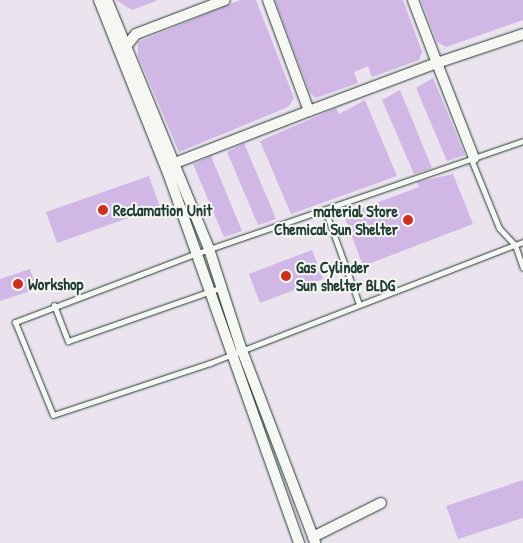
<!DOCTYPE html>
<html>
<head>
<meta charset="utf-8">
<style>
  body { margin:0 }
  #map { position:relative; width:523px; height:543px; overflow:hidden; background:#f6f6f2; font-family:"Patrick Hand",sans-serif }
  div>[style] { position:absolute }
  .built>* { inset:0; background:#ebe3ee }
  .building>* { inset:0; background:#d1b7e5 }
  .roads { filter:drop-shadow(0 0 1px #1f3d34) drop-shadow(0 0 1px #1f3d34) }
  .lane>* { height:5px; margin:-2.5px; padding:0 2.5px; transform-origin:2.5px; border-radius:2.5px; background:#f6f6f2 }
  .street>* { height:10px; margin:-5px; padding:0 5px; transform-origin:5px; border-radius:5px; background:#f6f6f2 }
  .dots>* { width:14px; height:14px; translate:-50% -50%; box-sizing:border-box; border:2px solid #f6f6f2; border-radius:50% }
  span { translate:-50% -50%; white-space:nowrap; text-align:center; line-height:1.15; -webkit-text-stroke:4px #f6f6f2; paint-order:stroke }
  .poi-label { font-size:16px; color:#1f3d34; font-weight:700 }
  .left { translate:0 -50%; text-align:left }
  .right { translate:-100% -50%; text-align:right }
</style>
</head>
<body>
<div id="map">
  <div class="built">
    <i style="clip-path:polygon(0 0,523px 0,523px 543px,0 543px)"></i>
  </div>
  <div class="building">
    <i style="clip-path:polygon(116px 0,156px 0,156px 1px,132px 10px)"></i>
    <i style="clip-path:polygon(240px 0,256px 0,294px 98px,288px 107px,179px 152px,138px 56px,138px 42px)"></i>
    <i style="clip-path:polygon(275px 0,403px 0,422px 52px,419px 60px,372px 77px,368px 66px,354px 72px,358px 83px,316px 98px,310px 93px)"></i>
    <i style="clip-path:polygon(421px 0,523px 0,523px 20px,446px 47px,437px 42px)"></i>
    <i style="clip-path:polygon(433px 78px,465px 155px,447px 161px,416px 88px)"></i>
    <i style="clip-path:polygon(400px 90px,432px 168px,414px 174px,382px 100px)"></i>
    <i style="clip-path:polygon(365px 100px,397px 176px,291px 214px,260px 141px,336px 108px,339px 114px)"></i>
    <i style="clip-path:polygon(244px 143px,276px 219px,258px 225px,227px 152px)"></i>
    <i style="clip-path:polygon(211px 156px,242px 231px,224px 237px,193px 164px)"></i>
    <i style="clip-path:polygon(453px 174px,473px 224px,363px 266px,344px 215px,419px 187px,417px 182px)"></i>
    <i style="clip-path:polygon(149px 176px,160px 207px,57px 243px,46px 212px)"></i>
    <i style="clip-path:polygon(312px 250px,323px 279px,260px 303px,249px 274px)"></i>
    <i style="clip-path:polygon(30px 269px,37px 289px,0 301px,0 279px)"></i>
    <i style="clip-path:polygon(523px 480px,523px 518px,458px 539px,446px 506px)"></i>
  </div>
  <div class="roads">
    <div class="lane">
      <i style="left:523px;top:141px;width:345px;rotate:161deg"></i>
      <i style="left:197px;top:253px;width:195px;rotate:159.2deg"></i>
      <i style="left:15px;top:322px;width:100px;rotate:67.8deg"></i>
      <i style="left:53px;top:415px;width:165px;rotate:-18.3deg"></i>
      <i style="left:210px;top:363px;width:327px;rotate:-21.2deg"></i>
      <i style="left:515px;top:245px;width:24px;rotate:71deg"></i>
      <i style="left:471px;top:159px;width:74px;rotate:67.9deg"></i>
      <i style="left:499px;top:228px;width:23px;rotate:47deg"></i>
      <i style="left:515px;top:245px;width:9px;rotate:-21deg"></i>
      <i style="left:325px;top:210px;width:100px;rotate:70.1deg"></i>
      <i style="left:54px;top:305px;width:39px;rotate:69deg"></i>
      <i style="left:68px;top:341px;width:163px;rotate:-19.3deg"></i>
    </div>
    <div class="street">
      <i style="left:99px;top:0;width:186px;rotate:68.3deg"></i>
      <i style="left:168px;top:173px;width:393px;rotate:70.5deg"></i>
      <i style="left:107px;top:0;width:269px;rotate:67.7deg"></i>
      <i style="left:209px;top:249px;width:104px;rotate:72.1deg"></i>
      <i style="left:241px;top:348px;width:202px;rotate:69.1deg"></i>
      <i style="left:127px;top:45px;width:14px;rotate:-51deg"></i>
      <i style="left:136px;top:34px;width:95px;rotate:-20.9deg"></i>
      <i style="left:309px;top:111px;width:137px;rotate:-20.6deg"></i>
      <i style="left:437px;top:63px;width:67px;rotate:-110.9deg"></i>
      <i style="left:474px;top:158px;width:102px;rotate:-111.3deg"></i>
      <i style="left:437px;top:63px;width:91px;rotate:-18.6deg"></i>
      <i style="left:175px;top:163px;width:144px;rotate:-21.2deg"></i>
      <i style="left:309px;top:111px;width:118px;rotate:-110.3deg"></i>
      <i style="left:315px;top:542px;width:5px;rotate:-112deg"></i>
      <i style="left:313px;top:537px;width:76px;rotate:-26.6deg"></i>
    </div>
  </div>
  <div class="dots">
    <i style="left:103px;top:210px;background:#c8321e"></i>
    <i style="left:408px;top:220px;background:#c8321e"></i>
    <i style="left:286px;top:276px;background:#c8321e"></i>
    <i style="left:18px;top:284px;background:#c8321e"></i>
  </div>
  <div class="poi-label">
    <span class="left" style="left:113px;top:210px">Reclamation Unit</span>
    <span class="right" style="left:398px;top:220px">material Store<br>Chemical Sun Shelter</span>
    <span class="left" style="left:296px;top:276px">Gas Cylinder<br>Sun shelter BLDG</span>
    <span class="left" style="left:28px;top:284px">Workshop</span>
  </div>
</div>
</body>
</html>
